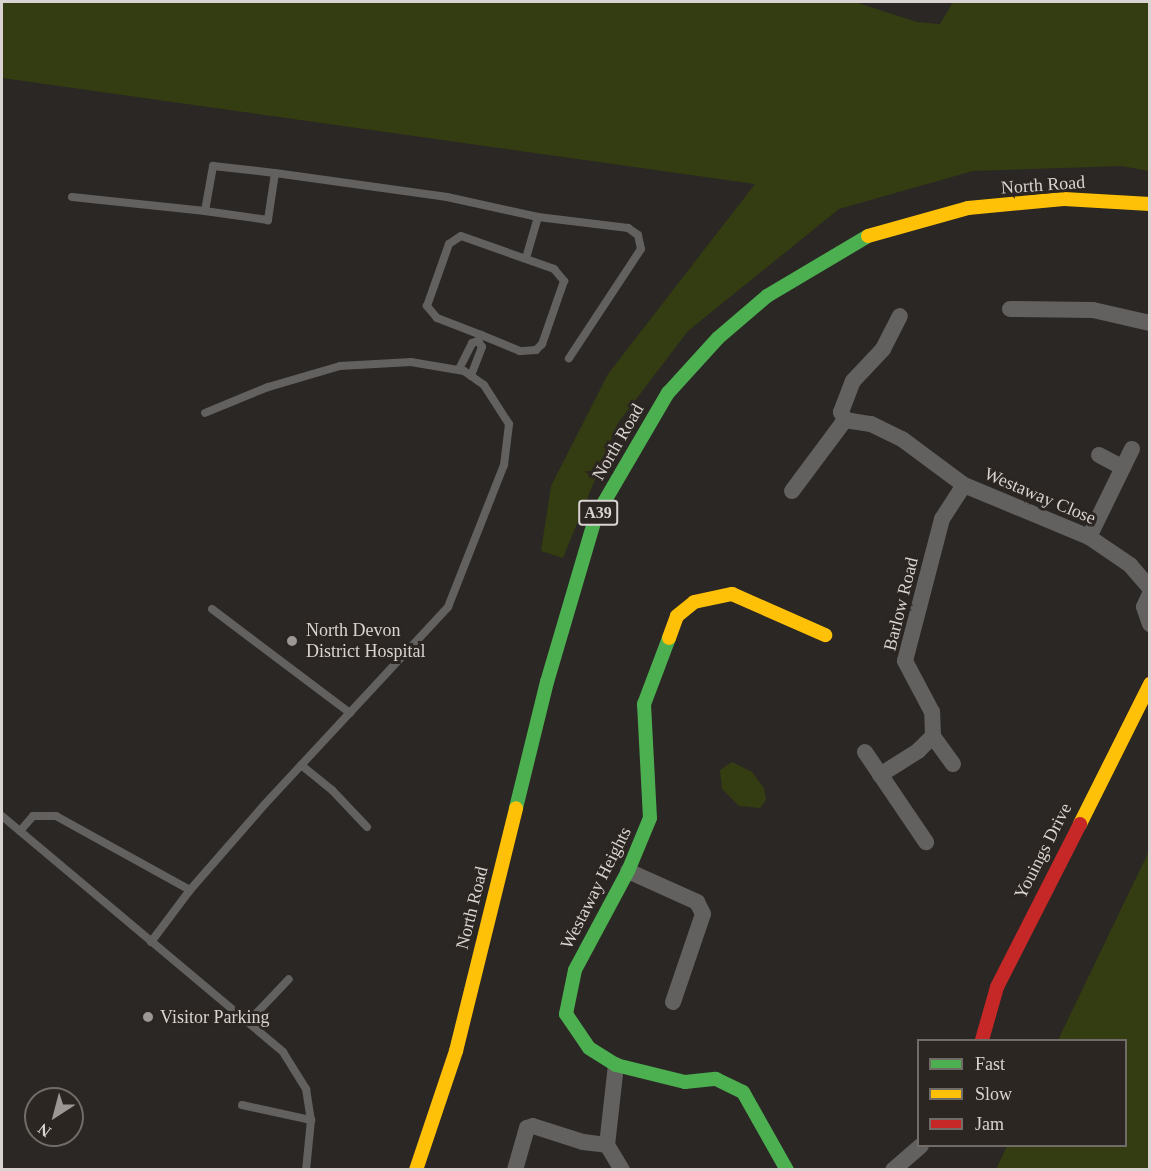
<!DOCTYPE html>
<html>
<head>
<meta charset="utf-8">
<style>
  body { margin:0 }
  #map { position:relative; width:1151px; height:1171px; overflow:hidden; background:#2a2724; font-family:"Times New Roman",serif }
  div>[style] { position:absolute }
  .green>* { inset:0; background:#343c11 }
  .lane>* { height:8px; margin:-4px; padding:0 4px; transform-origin:4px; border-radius:4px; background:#626160 }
  .street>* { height:16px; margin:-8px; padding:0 8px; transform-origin:8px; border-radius:8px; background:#626160 }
  .fast>* { height:14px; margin:-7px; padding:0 7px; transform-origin:7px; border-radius:7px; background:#4caf50 }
  .slow>* { height:14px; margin:-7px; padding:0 7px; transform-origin:7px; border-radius:7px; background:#ffc107 }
  .jam>* { height:14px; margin:-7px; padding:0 7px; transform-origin:7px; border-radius:7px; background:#c62828 }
  .dots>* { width:16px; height:16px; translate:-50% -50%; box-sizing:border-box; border:3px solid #2c2622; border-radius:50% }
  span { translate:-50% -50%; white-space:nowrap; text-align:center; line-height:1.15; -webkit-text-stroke:6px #2c2622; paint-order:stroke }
  .shield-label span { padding:2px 4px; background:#2c2622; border:2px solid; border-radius:4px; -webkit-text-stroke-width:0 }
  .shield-label { font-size:16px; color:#d9d4d2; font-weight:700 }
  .street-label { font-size:18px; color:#d9d4d2 }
  .poi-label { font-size:18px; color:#d9d4d2 }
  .left { translate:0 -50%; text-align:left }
  .frame { position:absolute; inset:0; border:3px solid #d9d4d2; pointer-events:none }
  .legend { position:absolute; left:917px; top:1039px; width:210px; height:108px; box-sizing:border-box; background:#2c2622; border:2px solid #716c68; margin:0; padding:8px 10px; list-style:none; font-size:18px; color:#d9d4d2 }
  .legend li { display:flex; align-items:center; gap:12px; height:30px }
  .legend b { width:30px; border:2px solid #716c68 }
  .north { position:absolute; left:24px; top:1087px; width:60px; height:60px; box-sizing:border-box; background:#2c2622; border:2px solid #716c68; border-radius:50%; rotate:216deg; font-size:16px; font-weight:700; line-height:24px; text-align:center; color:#d9d4d2 }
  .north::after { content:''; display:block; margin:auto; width:21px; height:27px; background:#9c9795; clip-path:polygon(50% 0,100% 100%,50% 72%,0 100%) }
</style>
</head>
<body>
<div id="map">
  <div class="green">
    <i style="clip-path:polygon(2px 2px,855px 2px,917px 22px,940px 24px,953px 2px,1149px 2px,1149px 171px,1121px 166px,973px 171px,839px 209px,688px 331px,618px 423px,563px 558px,541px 551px,551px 486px,608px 374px,755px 184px,2px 78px)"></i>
    <i style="clip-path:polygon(732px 762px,752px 772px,764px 788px,766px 800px,760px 808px,739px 806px,722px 789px,720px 770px)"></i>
    <i style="clip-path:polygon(1149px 851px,1149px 1169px,996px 1169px,1007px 1146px,1126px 1146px,1126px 1040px,1058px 1040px)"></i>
  </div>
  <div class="lane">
    <i style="left:275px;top:173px;width:48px;rotate:98.5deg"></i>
    <i style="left:268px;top:220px;width:64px;rotate:-171.9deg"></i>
    <i style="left:205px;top:211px;width:46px;rotate:-79.9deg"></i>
    <i style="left:213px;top:166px;width:62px;rotate:6.4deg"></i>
    <i style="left:275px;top:173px;width:174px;rotate:7.9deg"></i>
    <i style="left:447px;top:197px;width:93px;rotate:12.4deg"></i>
    <i style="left:538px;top:217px;width:91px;rotate:7deg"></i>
    <i style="left:628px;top:228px;width:12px;rotate:35deg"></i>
    <i style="left:638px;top:235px;width:14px;rotate:78deg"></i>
    <i style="left:641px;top:249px;width:131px;rotate:123.4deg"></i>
    <i style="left:72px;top:197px;width:134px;rotate:6deg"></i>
    <i style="left:526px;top:258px;width:43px;rotate:-73.7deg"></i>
    <i style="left:478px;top:341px;width:7px;rotate:-63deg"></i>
    <i style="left:481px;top:335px;width:47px;rotate:-158.9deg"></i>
    <i style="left:437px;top:318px;width:16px;rotate:-130deg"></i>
    <i style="left:427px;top:306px;width:66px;rotate:-70.5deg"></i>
    <i style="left:449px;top:244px;width:14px;rotate:-34deg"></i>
    <i style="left:461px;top:236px;width:99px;rotate:19.5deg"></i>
    <i style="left:554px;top:269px;width:16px;rotate:50deg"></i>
    <i style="left:564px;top:281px;width:67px;rotate:109.2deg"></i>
    <i style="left:542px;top:344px;width:8px;rotate:135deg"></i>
    <i style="left:536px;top:350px;width:16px;rotate:176deg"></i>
    <i style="left:520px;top:351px;width:42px;rotate:-157.7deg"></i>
    <i style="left:459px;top:369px;width:29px;rotate:-63deg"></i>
    <i style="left:472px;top:343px;width:6px;rotate:-18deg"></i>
    <i style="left:478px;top:341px;width:7px;rotate:56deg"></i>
    <i style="left:482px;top:347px;width:31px;rotate:111deg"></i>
    <i style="left:212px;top:609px;width:173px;rotate:37deg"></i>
    <i style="left:301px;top:765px;width:40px;rotate:39deg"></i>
    <i style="left:332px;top:790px;width:51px;rotate:46.6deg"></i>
    <i style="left:2px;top:816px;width:367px;rotate:40deg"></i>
    <i style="left:283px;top:1052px;width:44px;rotate:58.1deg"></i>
    <i style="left:306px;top:1089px;width:31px;rotate:81deg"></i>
    <i style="left:311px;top:1120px;width:50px;rotate:95.7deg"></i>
    <i style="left:20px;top:831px;width:20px;rotate:-49deg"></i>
    <i style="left:33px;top:816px;width:23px"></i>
    <i style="left:56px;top:816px;width:153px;rotate:28.9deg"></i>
    <i style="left:151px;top:942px;width:65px;rotate:-53.1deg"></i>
    <i style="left:190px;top:890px;width:114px;rotate:-48.9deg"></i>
    <i style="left:265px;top:804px;width:269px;rotate:-47.1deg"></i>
    <i style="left:448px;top:607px;width:153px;rotate:-68.5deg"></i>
    <i style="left:504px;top:465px;width:41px;rotate:-83deg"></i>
    <i style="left:509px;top:424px;width:46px;rotate:-122.7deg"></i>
    <i style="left:484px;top:385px;width:24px;rotate:-145deg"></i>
    <i style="left:464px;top:371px;width:54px;rotate:-170.4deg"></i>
    <i style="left:411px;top:362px;width:71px;rotate:176.8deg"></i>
    <i style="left:340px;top:366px;width:75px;rotate:163.7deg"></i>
    <i style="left:268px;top:387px;width:68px;rotate:157.6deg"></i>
    <i style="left:248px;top:1022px;width:59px;rotate:-46.4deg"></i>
    <i style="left:242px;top:1105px;width:71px;rotate:12.3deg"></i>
  </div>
  <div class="street">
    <i style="left:1010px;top:309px;width:83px;rotate:0.7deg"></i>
    <i style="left:1093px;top:310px;width:58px;rotate:12.8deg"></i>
    <i style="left:845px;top:420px;width:26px;rotate:9deg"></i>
    <i style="left:871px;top:424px;width:34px;rotate:26deg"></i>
    <i style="left:902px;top:439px;width:77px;rotate:36.6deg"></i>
    <i style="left:964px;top:485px;width:135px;rotate:22.6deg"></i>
    <i style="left:1089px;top:537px;width:50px;rotate:34.3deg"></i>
    <i style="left:1130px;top:565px;width:30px;rotate:49deg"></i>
    <i style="left:1099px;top:455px;width:27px;rotate:28deg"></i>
    <i style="left:792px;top:491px;width:89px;rotate:-53.3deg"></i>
    <i style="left:845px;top:420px;width:9px;rotate:-117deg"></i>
    <i style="left:841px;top:412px;width:33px;rotate:-69deg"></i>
    <i style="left:853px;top:381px;width:44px;rotate:-46.8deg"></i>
    <i style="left:883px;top:349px;width:37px;rotate:-63deg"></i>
    <i style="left:1089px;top:537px;width:98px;rotate:-64deg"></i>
    <i style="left:1150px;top:594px;width:14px;rotate:115deg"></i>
    <i style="left:1144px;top:607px;width:18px;rotate:71deg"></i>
    <i style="left:865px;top:752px;width:109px;rotate:55.9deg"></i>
    <i style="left:953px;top:764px;width:34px;rotate:-126deg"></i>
    <i style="left:933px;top:736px;width:24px;rotate:-92deg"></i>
    <i style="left:932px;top:712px;width:58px;rotate:-117.9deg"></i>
    <i style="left:905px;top:661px;width:147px;rotate:-75.4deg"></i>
    <i style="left:942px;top:519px;width:40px;rotate:-57.1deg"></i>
    <i style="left:880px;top:775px;width:45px;rotate:-32.3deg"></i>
    <i style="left:918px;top:751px;width:21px;rotate:-45deg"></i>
    <i style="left:628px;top:871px;width:76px;rotate:24.2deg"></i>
    <i style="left:697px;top:902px;width:13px;rotate:63deg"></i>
    <i style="left:703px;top:914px;width:93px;rotate:108.8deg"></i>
    <i style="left:616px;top:1065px;width:81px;rotate:96.4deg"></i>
    <i style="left:607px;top:1145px;width:29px;rotate:59deg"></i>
    <i style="left:515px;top:1170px;width:44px;rotate:-74.1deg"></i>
    <i style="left:527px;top:1128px;width:6px;rotate:-18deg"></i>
    <i style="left:533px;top:1126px;width:52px;rotate:17.7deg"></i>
    <i style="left:583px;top:1142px;width:24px;rotate:7deg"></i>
    <i style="left:893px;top:1170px;width:37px;rotate:-41deg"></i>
  </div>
  <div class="fast">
    <i style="left:669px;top:638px;width:71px;rotate:110.7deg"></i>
    <i style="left:644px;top:704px;width:114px;rotate:87deg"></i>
    <i style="left:650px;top:818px;width:57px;rotate:112.5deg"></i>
    <i style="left:628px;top:871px;width:112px;rotate:118.2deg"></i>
    <i style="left:575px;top:970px;width:45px;rotate:101.6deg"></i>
    <i style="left:566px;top:1014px;width:41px;rotate:55.9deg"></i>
    <i style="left:589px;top:1048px;width:32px;rotate:32deg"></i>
    <i style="left:616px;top:1065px;width:71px;rotate:13.8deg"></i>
    <i style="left:685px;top:1082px;width:31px;rotate:-6deg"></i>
    <i style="left:716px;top:1079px;width:30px;rotate:26deg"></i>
    <i style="left:743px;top:1092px;width:90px;rotate:60.6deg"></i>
    <i style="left:516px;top:808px;width:130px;rotate:-76.2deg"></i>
    <i style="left:547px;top:682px;width:173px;rotate:-73.6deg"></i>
    <i style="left:596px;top:516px;width:143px;rotate:-59.7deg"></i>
    <i style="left:668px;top:393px;width:74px;rotate:-47.7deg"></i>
    <i style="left:718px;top:338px;width:65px;rotate:-40.6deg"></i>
    <i style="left:767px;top:296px;width:117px;rotate:-30.7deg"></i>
  </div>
  <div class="slow">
    <i style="left:868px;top:236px;width:104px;rotate:-15.6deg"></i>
    <i style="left:968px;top:208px;width:96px;rotate:-5.4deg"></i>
    <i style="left:1064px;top:199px;width:86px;rotate:3.3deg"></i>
    <i style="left:669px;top:638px;width:23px;rotate:-70deg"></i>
    <i style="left:677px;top:616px;width:22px;rotate:-39deg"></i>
    <i style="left:694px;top:602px;width:39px;rotate:-12deg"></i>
    <i style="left:732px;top:594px;width:102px;rotate:23.8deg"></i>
    <i style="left:1080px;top:824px;width:157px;rotate:-63.4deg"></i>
    <i style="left:416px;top:1170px;width:126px;rotate:-71.4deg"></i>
    <i style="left:456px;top:1051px;width:250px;rotate:-76.1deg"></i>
  </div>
  <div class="jam">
    <i style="left:982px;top:1040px;width:55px;rotate:-74.2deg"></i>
    <i style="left:997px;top:987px;width:183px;rotate:-63deg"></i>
  </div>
  <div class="dots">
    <i style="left:292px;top:641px;background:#9c9795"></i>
    <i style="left:148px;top:1017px;background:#9c9795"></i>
  </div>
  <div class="shield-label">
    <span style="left:598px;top:513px">A39</span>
  </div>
  <div class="street-label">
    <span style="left:1043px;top:185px;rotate:-4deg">North Road</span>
    <span style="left:618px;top:442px;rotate:-60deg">North Road</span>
    <span style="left:1040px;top:496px;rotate:23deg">Westaway Close</span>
    <span style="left:901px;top:604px;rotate:-76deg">Barlow Road</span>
    <span style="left:1043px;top:851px;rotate:-63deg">Youings Drive</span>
    <span style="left:596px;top:888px;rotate:-63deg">Westaway Heights</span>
    <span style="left:472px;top:908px;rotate:-76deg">North Road</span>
  </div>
  <div class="poi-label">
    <span class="left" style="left:306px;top:641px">North Devon<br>District Hospital</span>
    <span class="left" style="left:160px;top:1017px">Visitor Parking</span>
  </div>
  <div class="frame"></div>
  <ul class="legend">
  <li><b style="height:8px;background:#4caf50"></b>Fast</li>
  <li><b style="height:8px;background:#ffc107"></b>Slow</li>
  <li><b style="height:8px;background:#c62828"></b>Jam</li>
  </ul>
  <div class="north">N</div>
</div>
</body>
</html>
